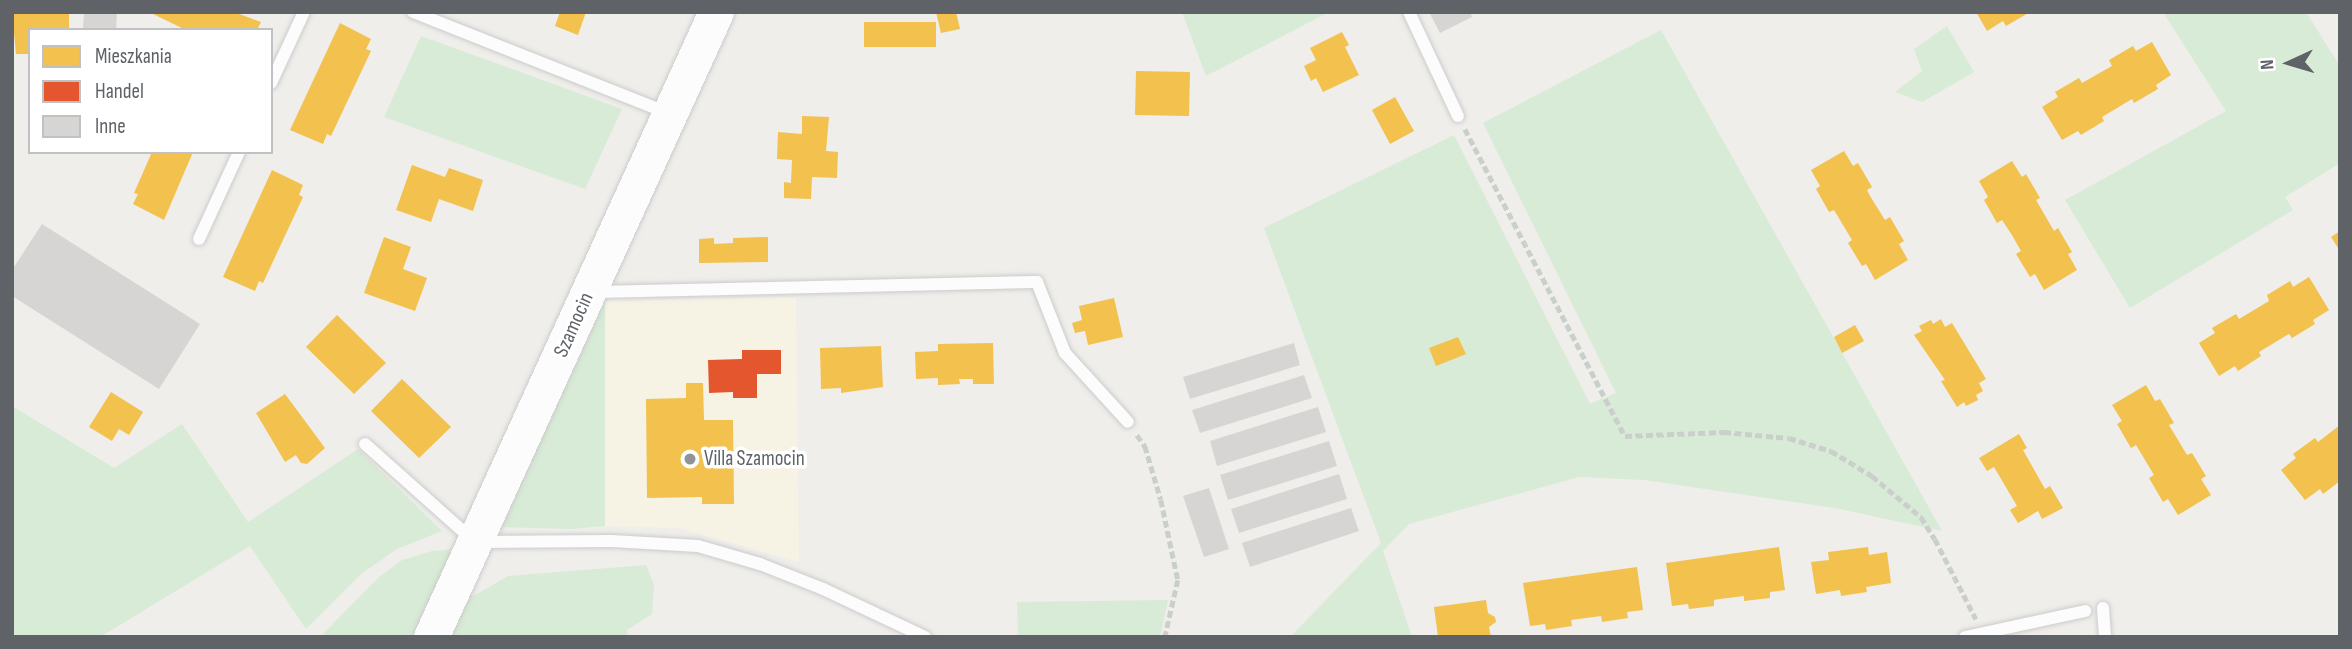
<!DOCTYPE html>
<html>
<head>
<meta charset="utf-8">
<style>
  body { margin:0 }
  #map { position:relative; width:2352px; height:649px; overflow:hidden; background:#efeeea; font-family:"Sofia Sans Condensed",sans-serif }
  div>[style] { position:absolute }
  .commercial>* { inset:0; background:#f7f3e4 }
  .green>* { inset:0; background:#d8ebd6 }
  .homes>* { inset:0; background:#f2c14e }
  .shops>* { inset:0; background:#e4572e }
  .building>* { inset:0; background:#d6d5d3 }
  .path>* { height:4.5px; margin-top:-2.25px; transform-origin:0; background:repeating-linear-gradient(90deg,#cacfcc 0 7px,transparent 0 10.5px) }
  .roads { filter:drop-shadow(0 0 2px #cbcccc) drop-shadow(0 0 2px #cbcccc) }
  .lane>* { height:12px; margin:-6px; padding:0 6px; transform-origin:6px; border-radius:6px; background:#fdfcfc }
  .secondary>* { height:35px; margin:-17.5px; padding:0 17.5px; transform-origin:17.5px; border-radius:17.5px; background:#fdfcfc }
  .dots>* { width:19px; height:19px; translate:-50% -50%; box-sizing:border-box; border:4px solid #fff; border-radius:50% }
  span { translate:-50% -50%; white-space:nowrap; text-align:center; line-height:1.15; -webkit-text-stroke:7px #fff; paint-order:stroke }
  .street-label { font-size:21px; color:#5f6368 }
  .poi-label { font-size:21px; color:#5f6368 }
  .left { translate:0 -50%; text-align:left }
  .frame { position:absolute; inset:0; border:14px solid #5f6368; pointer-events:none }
  .legend { position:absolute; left:28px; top:28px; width:245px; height:126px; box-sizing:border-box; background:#fff; border:2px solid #bfc1c3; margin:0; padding:9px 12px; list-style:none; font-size:21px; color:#5f6368 }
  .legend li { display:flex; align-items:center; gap:14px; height:35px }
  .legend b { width:35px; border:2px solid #bfc1c3 }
  .north { position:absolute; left:2254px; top:28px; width:70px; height:70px; -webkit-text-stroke:5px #fff; paint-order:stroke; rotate:266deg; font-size:19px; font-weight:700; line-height:28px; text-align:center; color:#5f6368 }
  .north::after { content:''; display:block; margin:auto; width:24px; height:32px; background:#5f6368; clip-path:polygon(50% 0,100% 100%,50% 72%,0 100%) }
</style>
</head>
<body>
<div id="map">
  <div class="commercial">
    <i style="clip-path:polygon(796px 297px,799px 562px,680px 528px,605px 526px,605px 301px)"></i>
  </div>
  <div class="green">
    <i style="clip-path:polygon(1182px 12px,1329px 12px,1206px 76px)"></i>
    <i style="clip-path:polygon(2163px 12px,2306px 12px,2340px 66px,2340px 163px,2285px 197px,2293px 210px,2130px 308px,2065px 200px,2226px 111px)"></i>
    <i style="clip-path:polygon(1947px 26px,1974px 72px,1922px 102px,1895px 92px,1922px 71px,1914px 49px)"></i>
    <i style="clip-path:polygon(1661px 30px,1942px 531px,1835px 508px,1644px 480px,1579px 477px,1409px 524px,1383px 551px,1412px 637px,1290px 637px,1381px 543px,1264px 228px,1454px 135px,1590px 404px,1616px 393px,1483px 123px)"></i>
    <i style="clip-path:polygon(421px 36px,622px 109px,585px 189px,384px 117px)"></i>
    <i style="clip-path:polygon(605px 301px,605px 526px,572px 529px,501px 527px)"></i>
    <i style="clip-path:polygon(12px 406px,114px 468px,182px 424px,248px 522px,358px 449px,442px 531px,397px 549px,361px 574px,306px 629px,250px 546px,100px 637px,12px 637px)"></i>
    <i style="clip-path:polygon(456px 549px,413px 637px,320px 637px,378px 578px,402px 560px,432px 551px)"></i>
    <i style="clip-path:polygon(646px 565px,654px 585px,652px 614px,627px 630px,628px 637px,443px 637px,458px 599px,477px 594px,508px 576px)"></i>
    <i style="clip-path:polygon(1168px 600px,1160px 637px,1018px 637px,1017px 602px)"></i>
  </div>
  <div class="homes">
    <i style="clip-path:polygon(12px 12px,69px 12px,69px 30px,30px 30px,30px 54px,16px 54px)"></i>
    <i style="clip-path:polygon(149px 12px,234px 12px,261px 22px,257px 30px,186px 30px)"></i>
    <i style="clip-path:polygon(560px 12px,586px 12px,578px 35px,555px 26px)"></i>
    <i style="clip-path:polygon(936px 12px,956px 12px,960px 29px,941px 33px)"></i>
    <i style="clip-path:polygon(1976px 12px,2030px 12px,2006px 26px,2003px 21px,1987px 31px)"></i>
    <i style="clip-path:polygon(864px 22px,936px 22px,936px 47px,864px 47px)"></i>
    <i style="clip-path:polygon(340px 23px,371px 39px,366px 49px,371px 51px,331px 136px,327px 134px,323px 144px,290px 130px)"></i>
    <i style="clip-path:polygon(1342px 32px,1349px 45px,1345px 47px,1359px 75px,1323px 92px,1316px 78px,1311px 81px,1304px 66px,1316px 60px,1310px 48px)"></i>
    <i style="clip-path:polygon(2152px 42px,2171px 75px,2156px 85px,2158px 89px,2134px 103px,2132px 99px,2102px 117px,2104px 121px,2081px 135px,2078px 131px,2062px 140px,2042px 107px,2058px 97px,2055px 92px,2079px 78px,2082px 83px,2112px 66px,2109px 60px,2133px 46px,2136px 51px)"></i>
    <i style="clip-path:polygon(1136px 71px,1190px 72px,1189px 116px,1135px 115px)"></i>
    <i style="clip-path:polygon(1395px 97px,1414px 131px,1390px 144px,1372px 110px)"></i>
    <i style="clip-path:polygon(802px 116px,829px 117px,826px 151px,838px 152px,837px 178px,812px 177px,811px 199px,784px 198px,784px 182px,791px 183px,792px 160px,777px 159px,778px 132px,802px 134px)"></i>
    <i style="clip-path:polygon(1844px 151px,1853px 166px,1858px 163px,1872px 187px,1867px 190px,1870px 196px,1885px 220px,1890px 217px,1904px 241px,1899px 244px,1908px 260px,1875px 280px,1866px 264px,1862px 266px,1848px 243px,1852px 240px,1834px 210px,1829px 212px,1816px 189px,1820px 186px,1811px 170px)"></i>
    <i style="clip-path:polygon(152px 152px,193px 152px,164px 220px,133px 204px,138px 194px,134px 193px)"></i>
    <i style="clip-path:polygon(2012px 161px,2022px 177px,2026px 174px,2040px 198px,2036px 200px,2054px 231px,2058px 228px,2072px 252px,2068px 254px,2077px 270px,2044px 290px,2035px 274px,2030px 277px,2016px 254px,2021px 251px,2012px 235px,2002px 220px,1997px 223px,1984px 200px,1988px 197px,1979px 181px)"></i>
    <i style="clip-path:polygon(412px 165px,445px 177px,449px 168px,483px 180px,473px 211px,439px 199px,431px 222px,396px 210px)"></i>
    <i style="clip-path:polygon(272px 170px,303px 185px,299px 195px,303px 197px,263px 283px,259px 281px,255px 291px,223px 277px)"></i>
    <i style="clip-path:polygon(2340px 231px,2340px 251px,2331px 237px)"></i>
    <i style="clip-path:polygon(384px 237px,411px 247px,403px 269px,427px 278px,415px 311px,364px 293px)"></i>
    <i style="clip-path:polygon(768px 237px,768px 262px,699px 263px,699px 239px,714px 238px,714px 244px,733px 243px,733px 238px)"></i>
    <i style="clip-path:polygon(2309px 277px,2329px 310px,2313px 320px,2315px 324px,2292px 338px,2289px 334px,2259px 352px,2261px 356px,2238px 371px,2235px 366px,2219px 376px,2199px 343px,2215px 333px,2212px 328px,2236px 314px,2239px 319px,2269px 301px,2267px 295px,2290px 281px,2293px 287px)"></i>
    <i style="clip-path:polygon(1114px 298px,1123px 337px,1088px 345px,1085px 331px,1075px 333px,1072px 323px,1082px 320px,1079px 306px)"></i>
    <i style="clip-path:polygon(337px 315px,386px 363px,354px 394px,306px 347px)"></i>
    <i style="clip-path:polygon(1941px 319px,1945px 327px,1952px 323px,1986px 379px,1979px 383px,1983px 391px,1976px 395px,1978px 400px,1966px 406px,1964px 402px,1957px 407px,1941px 381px,1945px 380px,1914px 335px,1922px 331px,1919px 326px,1931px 320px,1933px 324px)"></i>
    <i style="clip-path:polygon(1855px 325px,1864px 341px,1842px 353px,1834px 337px)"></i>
    <i style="clip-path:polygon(1458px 337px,1466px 354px,1436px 366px,1429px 348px)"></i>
    <i style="clip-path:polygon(993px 343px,994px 384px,973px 384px,973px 379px,959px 379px,960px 384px,938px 385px,938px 378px,916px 379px,915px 352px,938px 351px,938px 344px)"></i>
    <i style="clip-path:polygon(881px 346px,883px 387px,841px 393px,841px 388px,821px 389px,820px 348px)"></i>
    <i style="clip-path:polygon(402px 379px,451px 427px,419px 458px,371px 411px)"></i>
    <i style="clip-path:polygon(686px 383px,703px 383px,704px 420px,733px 420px,734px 504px,702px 504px,702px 497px,647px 498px,646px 399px,686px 398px)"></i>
    <i style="clip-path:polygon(2146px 385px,2155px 401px,2160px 399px,2174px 423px,2169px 425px,2187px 455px,2192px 453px,2206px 476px,2201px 479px,2211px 495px,2178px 515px,2168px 499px,2163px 502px,2149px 478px,2154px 475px,2136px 445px,2131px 448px,2117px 424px,2122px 421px,2112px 405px)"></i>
    <i style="clip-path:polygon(111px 392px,143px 412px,129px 435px,119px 429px,112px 441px,89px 427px)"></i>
    <i style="clip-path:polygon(285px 394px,325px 448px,307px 464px,301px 463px,296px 455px,285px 462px,256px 413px)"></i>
    <i style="clip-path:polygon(2340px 425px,2340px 481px,2323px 494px,2320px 489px,2305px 500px,2281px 470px,2296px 458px,2293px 454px,2315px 438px,2318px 442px)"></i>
    <i style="clip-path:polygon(2019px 434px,2027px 448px,2023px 450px,2045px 489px,2050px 486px,2063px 508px,2042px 519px,2038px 511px,2018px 523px,2010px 510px,2017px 506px,1994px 467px,1987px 471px,1979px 458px)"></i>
    <i style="clip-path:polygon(1779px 547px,1785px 590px,1770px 592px,1770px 598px,1744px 601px,1744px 596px,1720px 599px,1714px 600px,1714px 606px,1689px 609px,1688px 604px,1672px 606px,1666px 563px)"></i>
    <i style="clip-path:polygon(1868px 547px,1869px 555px,1887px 552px,1891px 583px,1866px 587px,1867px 592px,1841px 596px,1840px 590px,1816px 594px,1811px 562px,1829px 560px,1828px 552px)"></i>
    <i style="clip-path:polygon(1637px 567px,1643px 610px,1627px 612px,1628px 618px,1602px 622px,1601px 616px,1571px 620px,1572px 626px,1546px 630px,1545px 624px,1530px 626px,1523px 583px)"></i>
    <i style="clip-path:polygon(1486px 600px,1488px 613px,1495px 617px,1496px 622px,1489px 627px,1491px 637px,1438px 637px,1434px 607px)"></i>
  </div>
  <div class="shops">
    <i style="clip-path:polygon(742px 350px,781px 350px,781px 374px,757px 374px,757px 398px,733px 398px,733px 392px,709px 393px,708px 360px,742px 359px)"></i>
  </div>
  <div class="building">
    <i style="clip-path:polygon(84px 12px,117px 12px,116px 30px,83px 29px)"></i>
    <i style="clip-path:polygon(1429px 12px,1470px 12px,1472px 17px,1440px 33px)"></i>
    <i style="clip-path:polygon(42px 224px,200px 324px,159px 389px,12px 296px,12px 270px)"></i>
    <i style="clip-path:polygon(1294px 343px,1300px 365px,1190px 399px,1183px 377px)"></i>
    <i style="clip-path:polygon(1304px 375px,1312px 398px,1200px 433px,1192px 410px)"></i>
    <i style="clip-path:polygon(1318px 407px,1326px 432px,1217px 466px,1210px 441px)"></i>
    <i style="clip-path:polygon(1329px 441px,1337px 466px,1228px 500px,1220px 475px)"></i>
    <i style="clip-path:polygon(1339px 474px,1347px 499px,1239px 533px,1231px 509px)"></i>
    <i style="clip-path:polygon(1209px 488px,1229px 549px,1204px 557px,1183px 496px)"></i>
    <i style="clip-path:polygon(1351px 508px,1359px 531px,1250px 567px,1242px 543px)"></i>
  </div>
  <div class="path">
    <i style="left:1465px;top:129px;width:346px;rotate:62.5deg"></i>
    <i style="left:1625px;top:436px;width:99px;rotate:-2.3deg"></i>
    <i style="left:1724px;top:432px;width:65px;rotate:5.3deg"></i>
    <i style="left:1789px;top:438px;width:44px;rotate:17.2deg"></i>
    <i style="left:1831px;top:451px;width:48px;rotate:31.4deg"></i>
    <i style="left:1872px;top:476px;width:64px;rotate:39.9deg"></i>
    <i style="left:1921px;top:517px;width:26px;rotate:58deg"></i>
    <i style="left:1935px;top:539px;width:90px;rotate:62.9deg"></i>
    <i style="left:1137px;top:435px;width:14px;rotate:54deg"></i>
    <i style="left:1145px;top:446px;width:56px;rotate:73.5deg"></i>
    <i style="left:1161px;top:500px;width:82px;rotate:78deg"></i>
    <i style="left:1178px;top:580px;width:58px;rotate:102.8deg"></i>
  </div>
  <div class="roads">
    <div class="lane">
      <i style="left:413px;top:12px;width:274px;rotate:21.6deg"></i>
      <i style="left:1409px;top:12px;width:115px;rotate:64.8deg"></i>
      <i style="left:271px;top:83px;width:78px;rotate:-65.1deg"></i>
      <i style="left:199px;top:239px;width:96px;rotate:-65.3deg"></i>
      <i style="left:592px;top:292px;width:445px;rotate:-1.3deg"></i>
      <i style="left:1037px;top:282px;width:76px;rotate:68.5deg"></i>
      <i style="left:1065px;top:353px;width:93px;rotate:47.6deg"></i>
      <i style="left:365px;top:444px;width:147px;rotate:41.7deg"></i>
      <i style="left:475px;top:542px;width:137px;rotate:-0.4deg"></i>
      <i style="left:612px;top:541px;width:86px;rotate:3.3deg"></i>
      <i style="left:698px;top:546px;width:65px;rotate:16.2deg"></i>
      <i style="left:760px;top:564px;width:68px;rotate:21.6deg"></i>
      <i style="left:823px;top:589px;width:113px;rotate:25.2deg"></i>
      <i style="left:2103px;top:608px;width:29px;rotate:86deg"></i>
      <i style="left:1965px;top:637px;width:123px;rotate:-12.2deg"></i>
    </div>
    <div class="secondary">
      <i style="left:431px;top:637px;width:687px;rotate:-65.49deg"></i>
    </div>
  </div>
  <div class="dots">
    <i style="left:690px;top:459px;background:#919496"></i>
  </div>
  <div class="street-label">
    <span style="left:574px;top:325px;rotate:-66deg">Szamocin</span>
  </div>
  <div class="poi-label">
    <span class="left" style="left:704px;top:459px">Villa Szamocin</span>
  </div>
  <div class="frame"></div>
  <ul class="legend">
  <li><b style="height:19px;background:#f2c14e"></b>Mieszkania</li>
  <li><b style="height:19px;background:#e4572e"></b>Handel</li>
  <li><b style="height:19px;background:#d6d5d3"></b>Inne</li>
  </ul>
  <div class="north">N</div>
</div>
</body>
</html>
